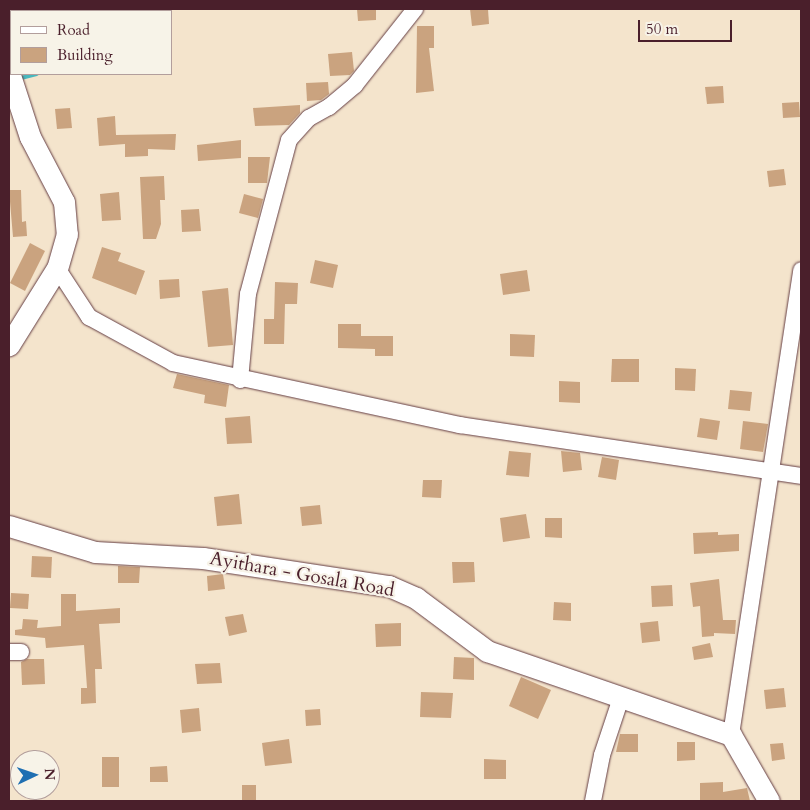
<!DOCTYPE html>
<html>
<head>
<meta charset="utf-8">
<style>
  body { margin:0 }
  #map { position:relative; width:810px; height:810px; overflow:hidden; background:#f4e4cc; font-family:Cardo,serif }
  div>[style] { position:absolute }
  .stream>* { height:4px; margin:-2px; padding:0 2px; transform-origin:2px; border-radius:2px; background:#48b8be }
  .building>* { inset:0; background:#caa37f }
  .roads { filter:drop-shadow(0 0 1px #643d43) drop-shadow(0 0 1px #643d43) }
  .minor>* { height:16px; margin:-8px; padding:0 8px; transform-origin:8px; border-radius:8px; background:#fff }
  .major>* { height:21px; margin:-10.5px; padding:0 10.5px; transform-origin:10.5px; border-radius:10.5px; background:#fff }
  span { translate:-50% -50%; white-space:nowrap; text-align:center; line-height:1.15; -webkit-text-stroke:4.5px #f7f3e8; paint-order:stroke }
  .street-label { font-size:19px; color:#4a1f2b }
  .frame { position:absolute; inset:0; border:10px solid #4a1f2b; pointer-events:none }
  .legend { position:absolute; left:10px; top:10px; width:162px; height:65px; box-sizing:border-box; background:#f7f3e8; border:1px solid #b29e9c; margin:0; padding:6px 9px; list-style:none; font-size:15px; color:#4a1f2b }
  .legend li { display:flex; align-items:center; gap:10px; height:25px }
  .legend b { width:25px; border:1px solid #b29e9c }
  .north { position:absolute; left:10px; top:750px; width:50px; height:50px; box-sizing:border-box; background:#f7f3e8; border:1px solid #b29e9c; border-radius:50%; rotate:87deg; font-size:14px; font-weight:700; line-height:20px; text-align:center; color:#4a1f2b }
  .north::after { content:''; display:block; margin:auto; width:18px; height:22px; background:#1f6fb2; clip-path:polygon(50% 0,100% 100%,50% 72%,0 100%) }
  .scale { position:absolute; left:638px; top:20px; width:94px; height:22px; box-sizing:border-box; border:2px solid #4a1f2b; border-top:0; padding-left:6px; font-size:15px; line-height:18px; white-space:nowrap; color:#4a1f2b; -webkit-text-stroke:4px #f7f3e8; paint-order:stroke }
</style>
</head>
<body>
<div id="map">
  <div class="stream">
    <i style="left:86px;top:11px;width:2px;rotate:-63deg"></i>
    <i style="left:21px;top:78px;width:16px;rotate:-14deg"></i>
  </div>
  <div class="building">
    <i style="clip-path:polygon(357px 9px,376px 9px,376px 20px,358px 21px)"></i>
    <i style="clip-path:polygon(470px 9px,488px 9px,489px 24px,472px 26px)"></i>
    <i style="clip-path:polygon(417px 26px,434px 26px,434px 48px,429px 48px,434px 91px,416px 93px)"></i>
    <i style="clip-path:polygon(352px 52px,354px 71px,350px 75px,330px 76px,328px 54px)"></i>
    <i style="clip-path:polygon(328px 82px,329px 94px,321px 100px,307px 101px,306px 83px)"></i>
    <i style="clip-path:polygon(723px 86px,724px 103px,707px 104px,705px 87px)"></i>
    <i style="clip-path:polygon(799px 102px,800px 117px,783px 118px,782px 103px)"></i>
    <i style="clip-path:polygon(300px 105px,300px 113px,289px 125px,255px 126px,253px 108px)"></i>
    <i style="clip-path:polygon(70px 108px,72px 128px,57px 129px,55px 109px)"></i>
    <i style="clip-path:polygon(115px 116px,116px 135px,176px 134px,175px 150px,148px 149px,148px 156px,125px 157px,125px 144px,99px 146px,97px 118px)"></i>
    <i style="clip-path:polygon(241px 140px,241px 158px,198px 161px,197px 145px)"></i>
    <i style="clip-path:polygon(248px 157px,270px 157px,267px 183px,248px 183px)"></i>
    <i style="clip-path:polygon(784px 169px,786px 185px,769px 187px,767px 171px)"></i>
    <i style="clip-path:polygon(164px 176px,165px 200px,160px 200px,161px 224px,156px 239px,143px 239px,140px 177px)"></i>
    <i style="clip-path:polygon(9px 190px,21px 190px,22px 222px,26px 221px,27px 236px,13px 237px)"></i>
    <i style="clip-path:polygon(119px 192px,121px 220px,102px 221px,100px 194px)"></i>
    <i style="clip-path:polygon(244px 194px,263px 199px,258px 218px,239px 213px)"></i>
    <i style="clip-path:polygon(199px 209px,201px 231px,182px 232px,181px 210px)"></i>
    <i style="clip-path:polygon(30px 243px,45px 251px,25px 291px,10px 283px)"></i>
    <i style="clip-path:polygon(102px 247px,121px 253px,118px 261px,145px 271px,136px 295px,92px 278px)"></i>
    <i style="clip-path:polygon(315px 260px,338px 265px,333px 288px,310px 283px)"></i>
    <i style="clip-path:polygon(527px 270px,530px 291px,503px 295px,500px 274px)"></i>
    <i style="clip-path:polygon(179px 279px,180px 297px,160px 299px,159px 280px)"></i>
    <i style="clip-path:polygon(275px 282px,298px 283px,297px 304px,285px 304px,284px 344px,264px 344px,264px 319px,274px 319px)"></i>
    <i style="clip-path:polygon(228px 288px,233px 345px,208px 347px,202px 291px)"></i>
    <i style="clip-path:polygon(338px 324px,361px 324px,361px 336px,393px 336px,393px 356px,375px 356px,375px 349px,338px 348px)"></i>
    <i style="clip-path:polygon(510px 334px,535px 335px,534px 357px,510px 356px)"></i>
    <i style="clip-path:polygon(612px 359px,639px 359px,639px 382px,611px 382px)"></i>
    <i style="clip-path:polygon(675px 368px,696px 369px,695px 391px,675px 390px)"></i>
    <i style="clip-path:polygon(177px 374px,229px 385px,226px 407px,204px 403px,205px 395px,173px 388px)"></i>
    <i style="clip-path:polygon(559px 381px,580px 382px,580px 403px,559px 402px)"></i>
    <i style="clip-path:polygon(730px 390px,752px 392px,750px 411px,728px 409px)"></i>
    <i style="clip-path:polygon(250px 416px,252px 443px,227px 444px,225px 418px)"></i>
    <i style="clip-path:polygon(700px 418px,720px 421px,717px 440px,697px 437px)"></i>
    <i style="clip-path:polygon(743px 421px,768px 424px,763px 452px,740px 449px)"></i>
    <i style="clip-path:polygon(509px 451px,531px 453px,529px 477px,506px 475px)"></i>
    <i style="clip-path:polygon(561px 451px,580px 453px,582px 470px,563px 472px)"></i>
    <i style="clip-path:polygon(602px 457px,619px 460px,616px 480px,598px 477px)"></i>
    <i style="clip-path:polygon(423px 480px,442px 480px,441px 498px,422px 497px)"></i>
    <i style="clip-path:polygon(239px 494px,242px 524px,217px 526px,214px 497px)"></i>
    <i style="clip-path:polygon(320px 505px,322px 524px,302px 526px,300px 507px)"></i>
    <i style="clip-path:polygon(526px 514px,530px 538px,503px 542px,500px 518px)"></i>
    <i style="clip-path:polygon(545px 518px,562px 518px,562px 538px,545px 537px)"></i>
    <i style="clip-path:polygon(718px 532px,718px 535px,739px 534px,739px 551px,694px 554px,693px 533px)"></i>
    <i style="clip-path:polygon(32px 556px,52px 557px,51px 578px,31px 577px)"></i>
    <i style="clip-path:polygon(452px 562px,474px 562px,475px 582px,453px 583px)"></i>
    <i style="clip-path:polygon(118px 566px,140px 567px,139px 583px,118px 583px)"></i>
    <i style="clip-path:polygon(223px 574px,225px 589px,208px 591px,207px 576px)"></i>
    <i style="clip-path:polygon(719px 579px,723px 620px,736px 620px,735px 634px,714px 633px,714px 636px,702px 637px,700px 606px,693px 607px,690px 583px)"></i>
    <i style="clip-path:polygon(672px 585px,673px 606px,652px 607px,651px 586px)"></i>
    <i style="clip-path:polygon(11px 593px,29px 594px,28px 609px,10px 608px)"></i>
    <i style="clip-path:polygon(61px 594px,76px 594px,76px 611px,120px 608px,120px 623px,99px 624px,102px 669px,95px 669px,96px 703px,81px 704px,81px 688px,87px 688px,84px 645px,46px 648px,45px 638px,15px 635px,15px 630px,22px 629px,23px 619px,38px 620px,37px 628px,61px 626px)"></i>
    <i style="clip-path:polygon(554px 602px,571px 603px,571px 621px,553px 620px)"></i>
    <i style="clip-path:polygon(243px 614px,247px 632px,229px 636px,225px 617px)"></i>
    <i style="clip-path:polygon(658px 621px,660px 641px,642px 643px,640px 623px)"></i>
    <i style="clip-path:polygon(401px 623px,401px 646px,376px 647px,375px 624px)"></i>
    <i style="clip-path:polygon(710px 643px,713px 657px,694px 660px,692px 647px)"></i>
    <i style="clip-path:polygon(454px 657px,474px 658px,474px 680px,453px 679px)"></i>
    <i style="clip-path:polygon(27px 659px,44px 659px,45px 684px,22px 685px,21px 662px)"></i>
    <i style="clip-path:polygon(220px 663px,222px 683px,197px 684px,195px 664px)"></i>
    <i style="clip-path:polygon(521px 677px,551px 690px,538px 719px,509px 706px)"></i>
    <i style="clip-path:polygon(784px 688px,786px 707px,766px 709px,764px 690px)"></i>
    <i style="clip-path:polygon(421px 692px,453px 693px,451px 718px,420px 717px)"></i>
    <i style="clip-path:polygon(199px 708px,201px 731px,182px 733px,180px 710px)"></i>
    <i style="clip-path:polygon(320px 709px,321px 725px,306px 726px,305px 710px)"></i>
    <i style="clip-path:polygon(620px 734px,638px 734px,638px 752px,616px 752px)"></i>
    <i style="clip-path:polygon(289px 739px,292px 763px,265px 766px,262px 743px)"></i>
    <i style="clip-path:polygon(677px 742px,695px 742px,695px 760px,677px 761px)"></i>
    <i style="clip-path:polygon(783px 743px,785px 759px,772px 761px,770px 744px)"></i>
    <i style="clip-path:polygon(102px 757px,119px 757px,119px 787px,102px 787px)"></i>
    <i style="clip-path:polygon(484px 759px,506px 760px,506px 779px,484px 779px)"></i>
    <i style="clip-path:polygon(167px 766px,168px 782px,150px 782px,150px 767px)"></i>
    <i style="clip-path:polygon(723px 782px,723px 792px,747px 788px,750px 801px,700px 801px,700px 783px)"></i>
    <i style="clip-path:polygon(242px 785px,256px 785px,256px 801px,242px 801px)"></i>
  </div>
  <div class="roads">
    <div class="minor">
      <i style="left:57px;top:268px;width:59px;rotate:56.9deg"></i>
      <i style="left:89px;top:317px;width:96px;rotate:28.7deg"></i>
      <i style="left:173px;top:363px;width:294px;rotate:12.2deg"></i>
      <i style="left:460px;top:425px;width:345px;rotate:8.5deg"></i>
      <i style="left:240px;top:380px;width:86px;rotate:-84.7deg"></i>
      <i style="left:248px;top:294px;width:159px;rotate:-75.1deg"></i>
      <i style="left:289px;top:140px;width:30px;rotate:-48deg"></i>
      <i style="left:309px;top:118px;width:23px;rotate:-29deg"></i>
      <i style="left:329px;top:107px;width:34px;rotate:-40deg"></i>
      <i style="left:355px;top:85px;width:97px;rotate:-51.7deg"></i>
      <i style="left:9px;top:652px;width:12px"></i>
      <i style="left:731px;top:735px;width:470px;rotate:-81.4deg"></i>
      <i style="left:593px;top:801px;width:47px;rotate:-78.9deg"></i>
      <i style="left:602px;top:755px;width:60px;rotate:-71.6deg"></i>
    </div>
    <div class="major">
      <i style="left:9px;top:72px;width:68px;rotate:72.1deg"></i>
      <i style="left:30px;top:137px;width:73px;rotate:62.4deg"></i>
      <i style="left:64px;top:202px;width:32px;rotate:85deg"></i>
      <i style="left:67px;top:234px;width:35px;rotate:106deg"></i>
      <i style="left:57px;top:268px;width:91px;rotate:121.9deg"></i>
      <i style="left:9px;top:526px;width:90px;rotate:16.8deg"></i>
      <i style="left:95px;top:552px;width:108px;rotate:3.2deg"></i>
      <i style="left:203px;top:558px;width:188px;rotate:8.6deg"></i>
      <i style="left:389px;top:586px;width:30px;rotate:24deg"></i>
      <i style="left:416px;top:598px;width:89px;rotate:36.7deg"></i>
      <i style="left:487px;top:651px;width:258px;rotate:19deg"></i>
      <i style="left:731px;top:735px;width:76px;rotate:60.1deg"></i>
    </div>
  </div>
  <div class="street-label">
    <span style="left:302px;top:575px;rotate:10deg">Ayithara - Gosala Road</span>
  </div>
  <div class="frame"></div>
  <ul class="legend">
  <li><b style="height:6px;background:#fff"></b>Road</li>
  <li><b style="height:14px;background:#caa37f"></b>Building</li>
  </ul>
  <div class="north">N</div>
  <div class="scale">50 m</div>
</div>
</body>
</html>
